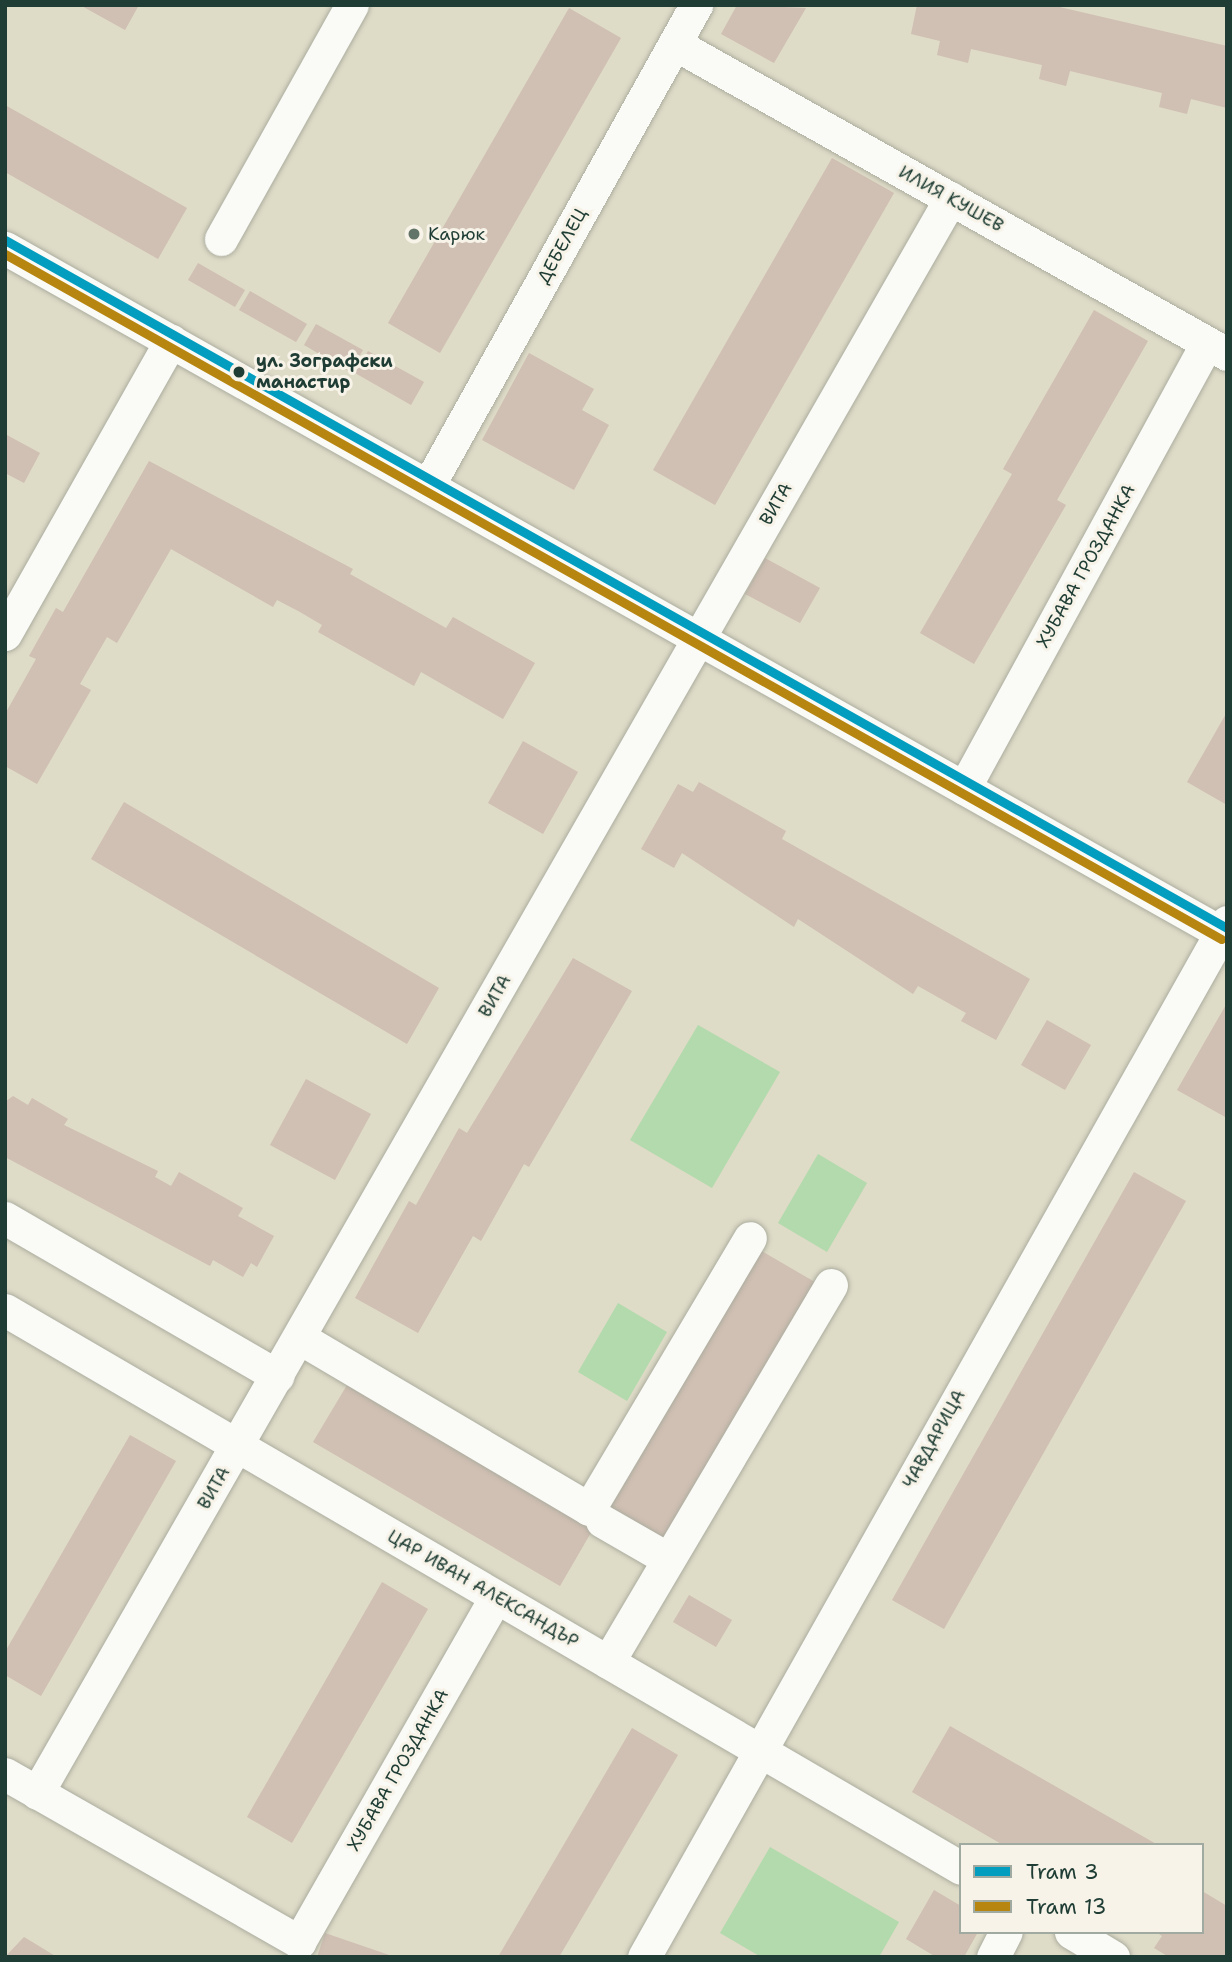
<!DOCTYPE html>
<html>
<head>
<meta charset="utf-8">
<style>
  body { margin:0 }
  #map { position:relative; width:1232px; height:1962px; overflow:hidden; background:#dedbc7; font-family:"Shantell Sans",sans-serif }
  div>[style] { position:absolute }
  .green>* { inset:0; background:#b2daac }
  .building>* { inset:0; background:#d0bfb3 }
  .roads { filter:drop-shadow(0 0 2px #acad9f) drop-shadow(0 0 2px #acad9f) }
  .minor>* { height:33px; margin:-16.5px; padding:0 16.5px; transform-origin:16.5px; border-radius:16.5px; background:#fafaf7 }
  .tram-1>* { height:9px; margin:-4.5px; padding:0 4.5px; transform-origin:4.5px; border-radius:4.5px; background:#039ebf }
  .tram-2>* { height:9px; margin:-4.5px; padding:0 4.5px; transform-origin:4.5px; border-radius:4.5px; background:#b68610 }
  .dots>* { width:19px; height:19px; translate:-50% -50%; box-sizing:border-box; border:4px solid #f7f3e8; border-radius:50% }
  span { translate:-50% -50%; white-space:nowrap; text-align:center; line-height:1.15; -webkit-text-stroke:6px #f7f3e8; paint-order:stroke }
  .street-label { font-size:18px; color:#1f3d34 }
  .poi-label { font-size:18px; color:#1f3d34 }
  .left { translate:0 -50%; text-align:left }
  .stop-label { font-size:18px; color:#1f3d34; font-weight:700 }
  .frame { position:absolute; inset:0; border:7px solid #1f3d34; pointer-events:none }
  .legend { position:absolute; left:959px; top:1843px; width:245px; height:91px; box-sizing:border-box; background:#f7f3e8; border:2px solid #a1aaa0; margin:0; padding:9px 12px; list-style:none; font-size:21px; color:#1f3d34 }
  .legend li { display:flex; align-items:center; gap:14px; height:35px }
  .legend b { width:35px; border:2px solid #a1aaa0 }
</style>
</head>
<body>
<div id="map">
  <div class="green">
    <i style="clip-path:polygon(698px 1025px,780px 1072px,712px 1188px,630px 1140px)"></i>
    <i style="clip-path:polygon(818px 1154px,867px 1183px,827px 1252px,778px 1223px)"></i>
    <i style="clip-path:polygon(618px 1303px,667px 1332px,627px 1401px,578px 1372px)"></i>
    <i style="clip-path:polygon(770px 1847px,899px 1922px,879px 1957px,761px 1957px,720px 1933px)"></i>
  </div>
  <div class="building">
    <i style="clip-path:polygon(80px 5px,139px 5px,125px 30px)"></i>
    <i style="clip-path:polygon(737px 5px,806px 8px,774px 63px,721px 34px)"></i>
    <i style="clip-path:polygon(917px 5px,1051px 5px,1227px 46px,1227px 108px,1191px 99px,1187px 114px,1159px 107px,1162px 93px,1070px 71px,1066px 86px,1039px 79px,1042px 65px,971px 49px,968px 63px,937px 55px,940px 41px,911px 34px)"></i>
    <i style="clip-path:polygon(569px 8px,621px 38px,440px 353px,388px 323px)"></i>
    <i style="clip-path:polygon(5px 105px,187px 208px,158px 259px,5px 172px)"></i>
    <i style="clip-path:polygon(832px 158px,894px 193px,715px 505px,653px 470px)"></i>
    <i style="clip-path:polygon(198px 263px,245px 290px,235px 307px,188px 280px)"></i>
    <i style="clip-path:polygon(250px 291px,307px 324px,296px 342px,239px 310px)"></i>
    <i style="clip-path:polygon(1094px 310px,1148px 341px,1057px 500px,1066px 505px,974px 664px,920px 633px,1012px 474px,1003px 469px)"></i>
    <i style="clip-path:polygon(316px 324px,363px 350px,350px 372px,304px 345px)"></i>
    <i style="clip-path:polygon(368px 351px,424px 382px,411px 405px,355px 373px)"></i>
    <i style="clip-path:polygon(529px 353px,594px 389px,582px 410px,609px 425px,574px 490px,482px 440px)"></i>
    <i style="clip-path:polygon(5px 434px,40px 453px,24px 483px,5px 473px)"></i>
    <i style="clip-path:polygon(149px 461px,353px 569px,350px 574px,446px 628px,453px 617px,535px 663px,503px 719px,421px 672px,414px 686px,318px 632px,322px 625px,300px 612px,277px 600px,273px 607px,171px 549px,117px 643px,107px 637px,80px 684px,91px 690px,37px 784px,5px 766px,5px 714px,36px 659px,29px 656px,56px 608px,63px 612px)"></i>
    <i style="clip-path:polygon(765px 558px,820px 588px,800px 623px,745px 594px)"></i>
    <i style="clip-path:polygon(1227px 712px,1227px 805px,1187px 782px)"></i>
    <i style="clip-path:polygon(523px 741px,578px 772px,543px 834px,488px 803px)"></i>
    <i style="clip-path:polygon(699px 782px,786px 831px,782px 839px,1030px 979px,996px 1040px,961px 1021px,966px 1013px,918px 986px,913px 994px,798px 919px,794px 927px,682px 853px,674px 868px,641px 849px,678px 784px,693px 792px)"></i>
    <i style="clip-path:polygon(124px 802px,439px 988px,407px 1044px,91px 859px)"></i>
    <i style="clip-path:polygon(573px 958px,632px 991px,529px 1167px,524px 1164px,481px 1241px,473px 1236px,418px 1333px,355px 1298px,409px 1201px,416px 1205px,459px 1128px,467px 1133px)"></i>
    <i style="clip-path:polygon(1227px 1003px,1227px 1118px,1177px 1090px)"></i>
    <i style="clip-path:polygon(1047px 1020px,1091px 1045px,1065px 1090px,1021px 1065px)"></i>
    <i style="clip-path:polygon(306px 1079px,371px 1114px,335px 1180px,270px 1145px)"></i>
    <i style="clip-path:polygon(13px 1096px,28px 1105px,32px 1098px,68px 1119px,64px 1125px,158px 1171px,155px 1177px,171px 1186px,179px 1172px,243px 1208px,238px 1216px,274px 1236px,257px 1267px,251px 1263px,243px 1277px,213px 1260px,210px 1266px,5px 1157px,5px 1102px)"></i>
    <i style="clip-path:polygon(1134px 1172px,1186px 1201px,944px 1629px,892px 1600px)"></i>
    <i style="clip-path:polygon(758px 1249px,820px 1285px,664px 1551px,602px 1514px)"></i>
    <i style="clip-path:polygon(350px 1380px,596px 1524px,560px 1586px,313px 1442px)"></i>
    <i style="clip-path:polygon(130px 1435px,176px 1461px,41px 1696px,5px 1675px,5px 1652px)"></i>
    <i style="clip-path:polygon(382px 1582px,428px 1609px,292px 1843px,247px 1817px)"></i>
    <i style="clip-path:polygon(689px 1595px,732px 1620px,716px 1647px,673px 1622px)"></i>
    <i style="clip-path:polygon(950px 1726px,1158px 1845px,1003px 1845px,912px 1792px)"></i>
    <i style="clip-path:polygon(632px 1728px,678px 1755px,559px 1957px,498px 1957px)"></i>
    <i style="clip-path:polygon(934px 1890px,961px 1906px,961px 1932px,978px 1932px,964px 1957px,936px 1957px,906px 1939px)"></i>
    <i style="clip-path:polygon(1202px 1891px,1227px 1906px,1227px 1957px,1169px 1957px,1154px 1948px,1162px 1936px,1156px 1932px,1202px 1932px)"></i>
    <i style="clip-path:polygon(325px 1933px,392px 1956px,392px 1957px,317px 1957px)"></i>
    <i style="clip-path:polygon(24px 1937px,57px 1957px,5px 1957px)"></i>
  </div>
  <div class="roads">
    <div class="minor">
      <i style="left:675px;top:44px;width:633px;rotate:29.32deg"></i>
      <i style="left:221px;top:239px;width:268px;rotate:-60.8deg"></i>
      <i style="left:5px;top:248px;width:1402px;rotate:29.38deg"></i>
      <i style="left:428px;top:486px;width:551px;rotate:-60.87deg"></i>
      <i style="left:5px;top:634px;width:337px;rotate:-60.5deg"></i>
      <i style="left:964px;top:788px;width:507px;rotate:-61.36deg"></i>
      <i style="left:5px;top:1218px;width:315px;rotate:30.1deg"></i>
      <i style="left:5px;top:1310px;width:1107px;rotate:30.27deg"></i>
      <i style="left:300px;top:1338px;width:336px;rotate:30.6deg"></i>
      <i style="left:589px;top:1509px;width:315px;rotate:-59.3deg"></i>
      <i style="left:602px;top:1521px;width:76px;rotate:29.9deg"></i>
      <i style="left:608px;top:1662px;width:438px;rotate:-59.4deg"></i>
      <i style="left:5px;top:1774px;width:339px;rotate:29.7deg"></i>
      <i style="left:299px;top:1942px;width:397px;rotate:-60.3deg"></i>
      <i style="left:37px;top:1793px;width:1838px;rotate:-60.19deg"></i>
      <i style="left:1071px;top:1932px;width:49px;rotate:30.8deg"></i>
      <i style="left:644px;top:1957px;width:1188px;rotate:-60.61deg"></i>
      <i style="left:993px;top:1957px;width:28px;rotate:-63deg"></i>
    </div>
  </div>
  <div class="tram-1">
    <i style="left:5px;top:240px;width:1402px;rotate:29.38deg"></i>
  </div>
  <div class="tram-2">
    <i style="left:5px;top:254px;width:1396px;rotate:29.39deg"></i>
  </div>
  <div class="dots">
    <i style="left:414px;top:234px;background:#627467"></i>
    <i style="left:239px;top:372px;background:#1f3d34"></i>
  </div>
  <div class="street-label">
    <span style="left:951px;top:199px;rotate:29deg">ИЛИЯ КУШЕВ</span>
    <span style="left:562px;top:246px;rotate:-61deg">ДЕБЕЛЕЦ</span>
    <span style="left:776px;top:504px;rotate:-60deg">ВИТА</span>
    <span style="left:1086px;top:566px;rotate:-61deg">ХУБАВА ГРОЗДАНКА</span>
    <span style="left:495px;top:996px;rotate:-60deg">ВИТА</span>
    <span style="left:934px;top:1439px;rotate:-61deg">ЧАВДАРИЦА</span>
    <span style="left:214px;top:1488px;rotate:-60deg">ВИТА</span>
    <span style="left:483px;top:1589px;rotate:30deg">ЦАР ИВАН АЛЕКСАНДЪР</span>
    <span style="left:398px;top:1770px;rotate:-60deg">ХУБАВА ГРОЗДАНКА</span>
  </div>
  <div class="poi-label">
    <span class="left" style="left:428px;top:234px">Карюк</span>
  </div>
  <div class="stop-label">
    <span class="left" style="left:256px;top:372px">ул. Зографски<br>манастир</span>
  </div>
  <div class="frame"></div>
  <ul class="legend">
  <li><b style="height:9px;background:#039ebf"></b>Tram 3</li>
  <li><b style="height:9px;background:#b68610"></b>Tram 13</li>
  </ul>
</div>
</body>
</html>
